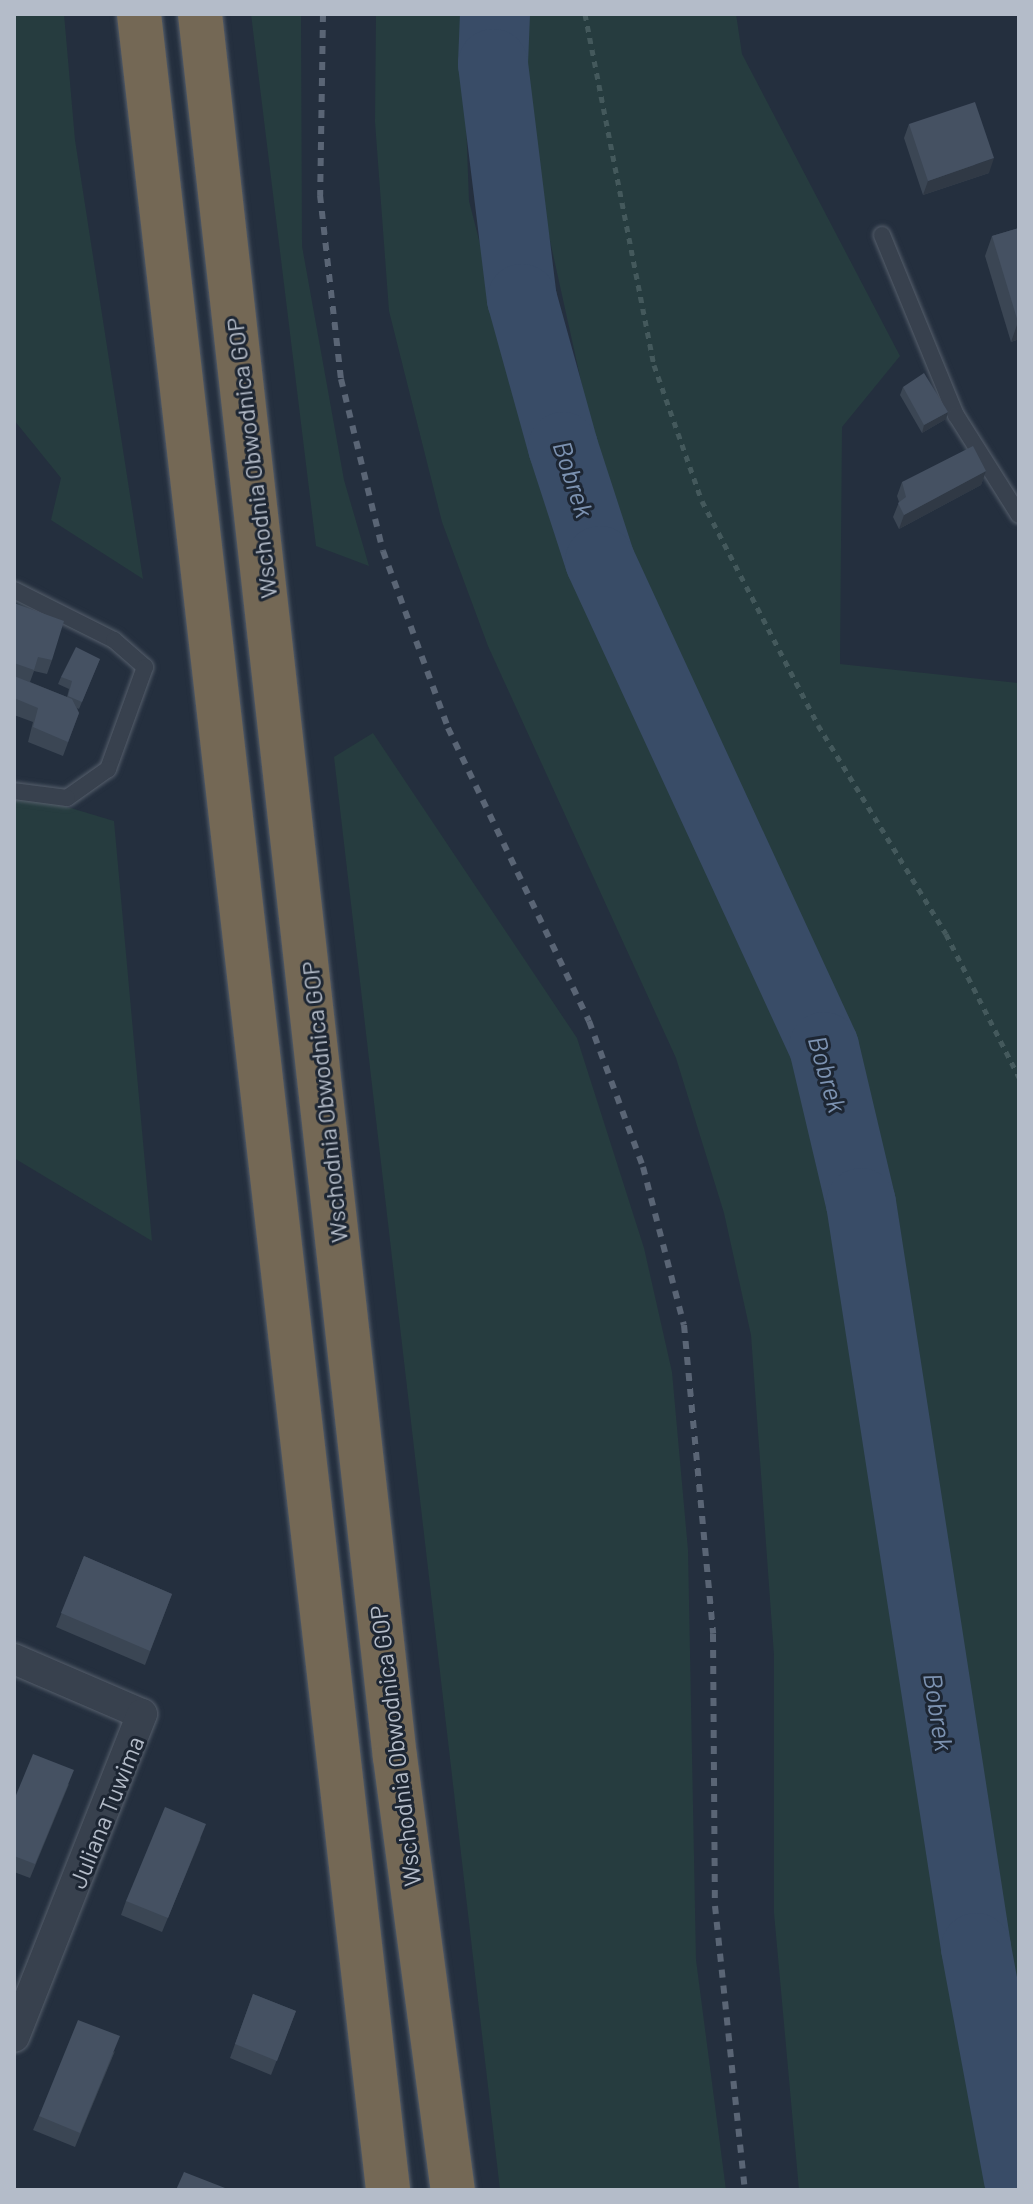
<!DOCTYPE html>
<html>
<head>
<meta charset="utf-8">
<style>
  body { margin:0 }
  #map { position:relative; width:1033px; height:2204px; overflow:hidden; background:#242f3e; font-family:Barlow,sans-serif }
  div>[style] { position:absolute }
  .green>* { inset:0; background:#263c3f }
  .river>* { height:70px; margin:-35px; padding:0 35px; transform-origin:35px; border-radius:35px; background:#394c67 }
  .path>* { height:5px; margin-top:-2.5px; transform-origin:0; background:repeating-linear-gradient(90deg,#44595c 0 6px,transparent 0 12px) }
  .roads { filter:drop-shadow(0 0 2px #565f6c) drop-shadow(0 0 2px #565f6c) }
  .service>* { height:16px; margin:-8px; padding:0 8px; transform-origin:8px; border-radius:8px; background:#38414e }
  .minor>* { height:30px; margin:-15px; padding:0 15px; transform-origin:15px; border-radius:15px; background:#38414e }
  .motorway>* { height:44px; margin:-22px; padding:0 22px; transform-origin:22px; border-radius:22px; background:#746855 }
  .rail>* { height:6px; margin-top:-3px; transform-origin:0; background:repeating-linear-gradient(90deg,#5a6575 0 8px,transparent 0 16px) }
  .wall>* { inset:0; background:#3b4654 }
  .shaded-wall>* { inset:0; background:#303945 }
  .building>* { inset:0; background:#455162 }
  span { translate:-50% -50%; white-space:nowrap; text-align:center; line-height:1.15; -webkit-text-stroke:6px #1d2633; paint-order:stroke }
  .street-label { font-size:24px; color:#b4bcc9 }
  .water-label { font-size:26px; color:#7c92b1; font-style:italic }
  .frame { position:absolute; inset:0; border:16px solid #b4bcc9; pointer-events:none }
</style>
</head>
<body>
<div id="map">
  <div class="green">
    <i style="clip-path:polygon(14px 14px,64px 14px,75px 140px,143px 579px,51px 520px,61px 478px,14px 420px)"></i>
    <i style="clip-path:polygon(251px 14px,301px 14px,302px 246px,344px 480px,369px 566px,316px 546px)"></i>
    <i style="clip-path:polygon(376px 14px,462px 14px,469px 201px,555px 535px,636px 709px,693px 696px,626px 552px,596px 449px,541px 200px,523px 73px,526px 14px,736px 14px,742px 54px,900px 356px,842px 427px,840px 664px,1019px 683px,1019px 2190px,799px 2190px,774px 1913px,774px 1655px,751px 1335px,724px 1213px,676px 1058px,488px 646px,442px 522px,389px 311px,375px 122px)"></i>
    <i style="clip-path:polygon(373px 733px,577px 1038px,644px 1248px,672px 1372px,688px 1550px,696px 1960px,726px 2190px,500px 2190px,334px 757px)"></i>
    <i style="clip-path:polygon(14px 791px,114px 821px,152px 1241px,14px 1158px)"></i>
  </div>
  <div class="river">
    <i style="left:495px;top:14px;width:50px;rotate:92.3deg"></i>
    <i style="left:493px;top:64px;width:237px;rotate:83deg"></i>
    <i style="left:522px;top:299px;width:154px;rotate:74.5deg"></i>
    <i style="left:563px;top:447px;width:120px;rotate:72deg"></i>
    <i style="left:600px;top:561px;width:535px;rotate:65.25deg"></i>
    <i style="left:824px;top:1047px;width:160px;rotate:76.7deg"></i>
    <i style="left:861px;top:1203px;width:754px;rotate:81.22deg"></i>
    <i style="left:976px;top:1948px;width:235px;rotate:79.5deg"></i>
  </div>
  <div class="path">
    <i style="left:585px;top:14px;width:358px;rotate:78.9deg"></i>
    <i style="left:654px;top:365px;width:144px;rotate:70.6deg"></i>
    <i style="left:702px;top:501px;width:252px;rotate:62.6deg"></i>
    <i style="left:818px;top:725px;width:245px;rotate:58.5deg"></i>
    <i style="left:946px;top:934px;width:161px;rotate:63deg"></i>
  </div>
  <div class="roads">
    <div class="service">
      <i style="left:882px;top:235px;width:195px;rotate:67.7deg"></i>
      <i style="left:956px;top:415px;width:118px;rotate:57.8deg"></i>
      <i style="left:14px;top:590px;width:112px;rotate:26.6deg"></i>
      <i style="left:114px;top:640px;width:41px;rotate:41.1deg"></i>
      <i style="left:145px;top:667px;width:109px;rotate:109.9deg"></i>
      <i style="left:108px;top:769px;width:50px;rotate:144.7deg"></i>
      <i style="left:67px;top:798px;width:53px;rotate:-172.5deg"></i>
    </div>
    <div class="minor">
      <i style="left:14px;top:1659px;width:139px;rotate:23.3deg"></i>
      <i style="left:142px;top:1714px;width:347px;rotate:111.6deg"></i>
    </div>
    <div class="motorway">
      <i style="left:139px;top:14px;width:2190px;rotate:83.47deg"></i>
      <i style="left:200px;top:14px;width:1754px;rotate:83.62deg"></i>
      <i style="left:395px;top:1757px;width:437px;rotate:82.4deg"></i>
    </div>
  </div>
  <div class="rail">
    <i style="left:323px;top:14px;width:181px;rotate:90.9deg"></i>
    <i style="left:320px;top:195px;width:185px;rotate:83.5deg"></i>
    <i style="left:341px;top:379px;width:177px;rotate:76.3deg"></i>
    <i style="left:383px;top:551px;width:189px;rotate:69.8deg"></i>
    <i style="left:448px;top:728px;width:325px;rotate:64.3deg"></i>
    <i style="left:589px;top:1021px;width:156px;rotate:69.7deg"></i>
    <i style="left:643px;top:1167px;width:163px;rotate:75.5deg"></i>
    <i style="left:684px;top:1325px;width:310px;rotate:84.6deg"></i>
    <i style="left:713px;top:1634px;width:272px;rotate:89.6deg"></i>
    <i style="left:715px;top:1906px;width:286px;rotate:84deg"></i>
  </div>
  <div class="wall">
    <i style="clip-path:polygon(909px 124px,989px 173px,923px 195px,904px 138px)"></i>
    <i style="clip-path:polygon(1019px 228px,1019px 339px,1011px 342px,985px 256px,992px 236px)"></i>
    <i style="clip-path:polygon(903px 387px,948px 412px,946px 419px,922px 433px,900px 395px)"></i>
    <i style="clip-path:polygon(986px 471px,981px 485px,899px 529px,893px 517px,899px 502px,897px 496px,902px 482px)"></i>
    <i style="clip-path:polygon(14px 603px,52px 660px,47px 674px,34px 671px,30px 682px,67px 697px,69px 689px,58px 684px,61px 677px,100px 659px,79px 709px,77px 708px,79px 713px,63px 756px,28px 742px,33px 722px,14px 715px)"></i>
    <i style="clip-path:polygon(84px 1556px,172px 1594px,145px 1665px,56px 1627px)"></i>
    <i style="clip-path:polygon(69px 1784px,30px 1878px,14px 1872px,14px 1800px)"></i>
    <i style="clip-path:polygon(201px 1838px,162px 1932px,121px 1915px,126px 1901px)"></i>
    <i style="clip-path:polygon(253px 1994px,296px 2011px,271px 2075px,230px 2058px)"></i>
    <i style="clip-path:polygon(115px 2051px,75px 2147px,33px 2130px,39px 2116px)"></i>
  </div>
  <div class="shaded-wall">
    <i style="clip-path:polygon(994px 158px,989px 173px,923px 195px,928px 181px)"></i>
    <i style="clip-path:polygon(1018px 322px,1019px 322px,1019px 339px,1011px 342px)"></i>
    <i style="clip-path:polygon(948px 412px,946px 419px,922px 433px,924px 425px)"></i>
    <i style="clip-path:polygon(986px 471px,981px 485px,899px 529px,904px 515px)"></i>
  </div>
  <div class="building">
    <i style="clip-path:polygon(975px 102px,994px 158px,928px 181px,909px 124px)"></i>
    <i style="clip-path:polygon(1019px 228px,1019px 322px,1018px 322px,992px 236px)"></i>
    <i style="clip-path:polygon(924px 373px,948px 412px,924px 425px,903px 387px)"></i>
    <i style="clip-path:polygon(973px 446px,986px 471px,904px 515px,898px 503px,906px 497px,902px 482px)"></i>
    <i style="clip-path:polygon(14px 603px,64px 621px,52px 660px,38px 657px,34px 670px,14px 663px)"></i>
    <i style="clip-path:polygon(76px 647px,100px 659px,82px 702px,68px 696px,72px 681px,61px 677px)"></i>
    <i style="clip-path:polygon(14px 676px,72px 699px,79px 713px,68px 742px,33px 727px,38px 708px,14px 698px)"></i>
    <i style="clip-path:polygon(84px 1556px,172px 1594px,150px 1651px,61px 1613px)"></i>
    <i style="clip-path:polygon(33px 1754px,74px 1770px,35px 1864px,14px 1856px,14px 1800px)"></i>
    <i style="clip-path:polygon(165px 1807px,206px 1824px,168px 1918px,126px 1901px)"></i>
    <i style="clip-path:polygon(253px 1994px,296px 2011px,277px 2061px,235px 2044px)"></i>
    <i style="clip-path:polygon(78px 2020px,120px 2036px,80px 2133px,39px 2116px)"></i>
    <i style="clip-path:polygon(184px 2172px,225px 2188px,225px 2190px,176px 2190px)"></i>
  </div>
  <div class="street-label">
    <span style="left:251px;top:458px;rotate:-97deg">Wschodnia Obwodnica GOP</span>
    <span style="left:324px;top:1102px;rotate:-96deg">Wschodnia Obwodnica GOP</span>
    <span style="left:395px;top:1746px;rotate:-97deg">Wschodnia Obwodnica GOP</span>
    <span style="left:106px;top:1812px;rotate:-68deg">Juliana Tuwima</span>
  </div>
  <div class="water-label">
    <span style="left:574px;top:479px;rotate:72deg">Bobrek</span>
    <span style="left:828px;top:1074px;rotate:74deg">Bobrek</span>
    <span style="left:939px;top:1712px;rotate:81deg">Bobrek</span>
  </div>
  <div class="frame"></div>
</div>
</body>
</html>
